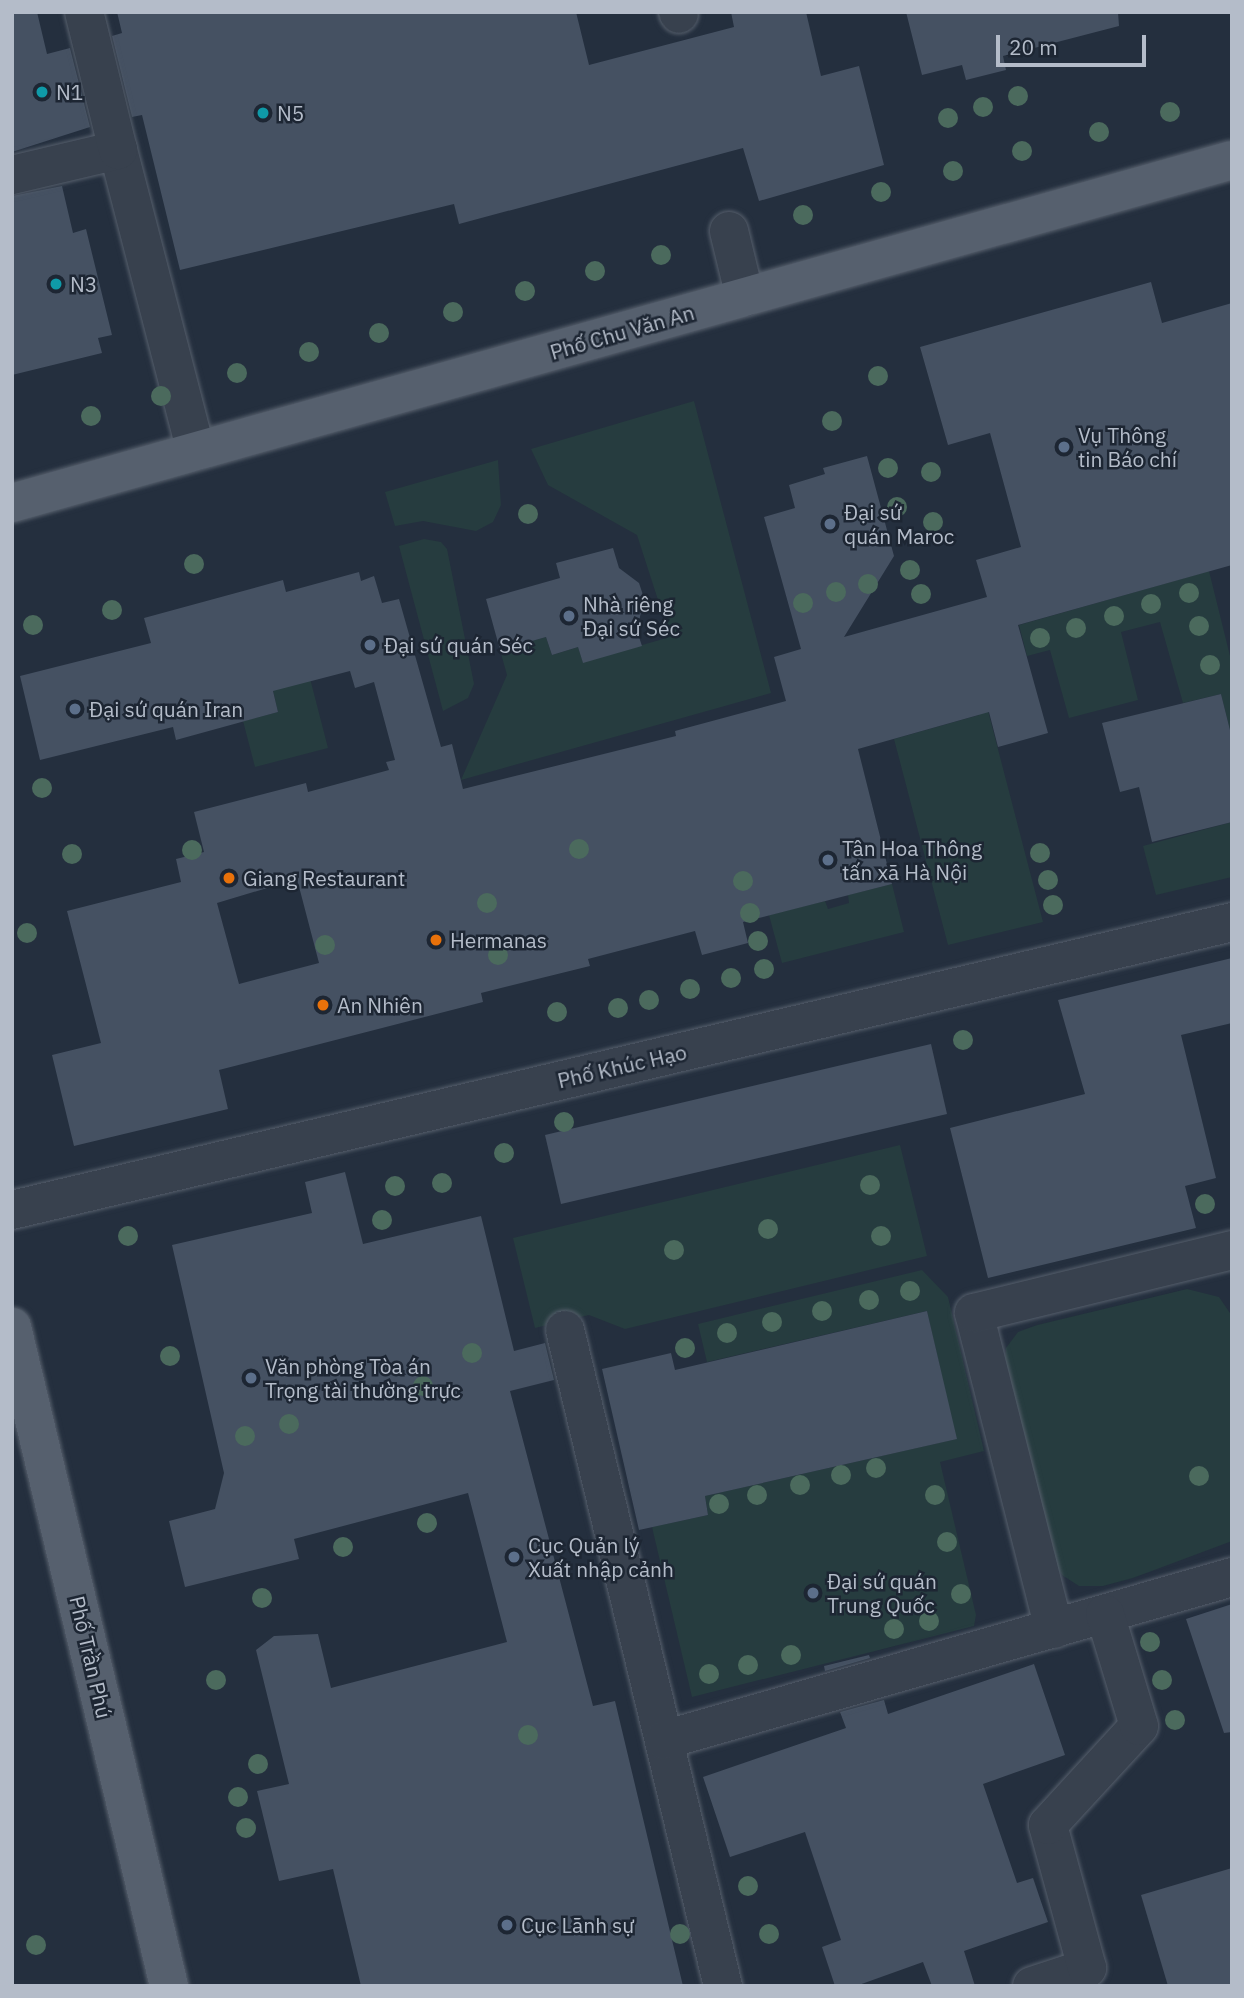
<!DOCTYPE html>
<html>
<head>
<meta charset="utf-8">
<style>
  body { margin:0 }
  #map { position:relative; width:1244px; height:1998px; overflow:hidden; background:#242f3e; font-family:"IBM Plex Sans",sans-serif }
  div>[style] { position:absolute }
  .green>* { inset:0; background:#263c3f }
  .building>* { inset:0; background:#455162 }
  .roads { filter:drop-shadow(0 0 2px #565f6c) drop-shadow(0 0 2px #565f6c) }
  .minor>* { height:38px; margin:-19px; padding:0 19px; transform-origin:19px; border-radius:19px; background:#38414e }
  .major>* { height:38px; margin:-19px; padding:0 19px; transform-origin:19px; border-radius:19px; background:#56606e }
  .trees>* { width:20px; height:20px; margin:-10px; border-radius:50%; background:#4b6a5d }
  .dots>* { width:19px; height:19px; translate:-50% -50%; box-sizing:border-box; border:4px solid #1d2633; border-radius:50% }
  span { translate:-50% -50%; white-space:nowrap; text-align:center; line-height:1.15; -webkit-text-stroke:5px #1d2633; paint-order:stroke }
  .poi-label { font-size:21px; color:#b4bcc9 }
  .left { translate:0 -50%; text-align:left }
  .street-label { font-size:21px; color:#b4bcc9 }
  .frame { position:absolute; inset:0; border:14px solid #b4bcc9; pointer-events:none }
  .scale { position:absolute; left:996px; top:35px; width:150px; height:32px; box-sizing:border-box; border:4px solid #b4bcc9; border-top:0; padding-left:9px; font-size:21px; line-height:24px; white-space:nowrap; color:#b4bcc9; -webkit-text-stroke:5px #1d2633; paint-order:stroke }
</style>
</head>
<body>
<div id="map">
  <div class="green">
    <i style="clip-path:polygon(694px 401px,771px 693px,461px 780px,507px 675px,500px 650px,546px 637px,552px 655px,578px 647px,583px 662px,670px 637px,637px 535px,548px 485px,531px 449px)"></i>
    <i style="clip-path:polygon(498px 460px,501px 505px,493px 522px,476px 531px,423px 521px,395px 526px,385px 492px)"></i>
    <i style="clip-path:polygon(424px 539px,441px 542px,447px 549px,474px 684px,468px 698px,443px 711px,399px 546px)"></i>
    <i style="clip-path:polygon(1209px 571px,1232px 664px,1232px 738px,1221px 694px,1183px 703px,1160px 622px,1121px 632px,1138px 700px,1069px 718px,1050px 650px,1027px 656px,1019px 625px)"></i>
    <i style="clip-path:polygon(969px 638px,1043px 922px,948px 945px,894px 739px,979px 715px,961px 652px)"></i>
    <i style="clip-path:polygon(305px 659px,328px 748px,255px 767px,243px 721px,278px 712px,268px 669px)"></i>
    <i style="clip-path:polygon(1232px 822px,1232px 877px,1156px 895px,1143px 846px)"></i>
    <i style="clip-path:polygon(892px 884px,904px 932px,782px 963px,769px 915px,825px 901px,828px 909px,849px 903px,848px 895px)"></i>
    <i style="clip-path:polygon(900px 1145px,927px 1256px,625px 1329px,589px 1315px,535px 1328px,513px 1238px)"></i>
    <i style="clip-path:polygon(922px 1270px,948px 1297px,984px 1451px,940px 1462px,976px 1615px,974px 1626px,692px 1697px,652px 1527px,708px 1515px,705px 1496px,956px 1439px,927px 1311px,707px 1362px,698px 1324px)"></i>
    <i style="clip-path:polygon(1187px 1289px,1219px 1297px,1232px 1316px,1232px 1541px,1133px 1578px,1103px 1586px,1079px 1586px,1062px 1575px,1051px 1558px,1004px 1371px,1006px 1348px,1018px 1332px,1037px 1325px)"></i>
  </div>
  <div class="building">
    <i style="clip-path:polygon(12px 12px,37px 12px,47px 54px,70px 48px,90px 127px,12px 152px)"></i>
    <i style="clip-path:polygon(117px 12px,576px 12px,589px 65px,734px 27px,731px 12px,806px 12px,821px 76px,859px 66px,884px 165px,759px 201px,743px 148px,459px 224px,454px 204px,180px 270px,142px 115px,132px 117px,112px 36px,122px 33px)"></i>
    <i style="clip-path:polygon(906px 12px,1118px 12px,1119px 26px,1003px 56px,1006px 70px,966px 80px,962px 65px,922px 75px)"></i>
    <i style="clip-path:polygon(62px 186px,73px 233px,86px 229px,112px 335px,98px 338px,102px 353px,12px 375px,12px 196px)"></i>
    <i style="clip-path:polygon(evenodd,1151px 282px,1162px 323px,1232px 303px,1232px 565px,1018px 625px,1048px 733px,998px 747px,989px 712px,858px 749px,892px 884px,743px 922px,748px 943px,702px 955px,695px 931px,588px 959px,590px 966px,481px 993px,483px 1002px,219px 1070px,228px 1109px,74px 1146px,52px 1055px,101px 1043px,67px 911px,181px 882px,176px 859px,204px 852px,194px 812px,306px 783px,308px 792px,389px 770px,386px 762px,395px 760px,374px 682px,355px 688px,350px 671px,273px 691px,278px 712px,176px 740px,173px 727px,40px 760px,20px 676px,151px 643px,144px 618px,283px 580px,286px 592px,359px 572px,361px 581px,374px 576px,382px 603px,399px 599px,441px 747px,452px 744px,463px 789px,676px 736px,675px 731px,786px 701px,774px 657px,801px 649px,764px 517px,795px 508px,789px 485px,825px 474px,823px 468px,867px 456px,894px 556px,844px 637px,987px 597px,976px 560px,1021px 547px,990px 433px,948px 445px,920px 347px,1151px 282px,297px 879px,319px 963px,239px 984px,217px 903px,297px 879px)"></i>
    <i style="clip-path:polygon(613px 548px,619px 568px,639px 583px,644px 598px,637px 631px,642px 646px,583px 663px,578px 647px,552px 655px,546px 637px,500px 650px,486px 599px,560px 578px,556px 563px)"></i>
    <i style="clip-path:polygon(1221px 694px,1232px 738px,1232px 822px,1152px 842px,1139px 787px,1120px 792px,1102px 723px)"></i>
    <i style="clip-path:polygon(1232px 958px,1232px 1023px,1181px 1035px,1216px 1178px,1185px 1186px,1196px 1228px,988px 1278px,950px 1128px,1085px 1094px,1058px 1000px)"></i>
    <i style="clip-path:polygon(931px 1044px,947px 1114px,561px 1204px,545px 1135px)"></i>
    <i style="clip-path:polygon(345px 1172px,363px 1244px,481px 1216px,514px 1351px,545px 1343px,554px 1380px,510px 1391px,593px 1706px,615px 1701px,683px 1986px,361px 1986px,333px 1869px,279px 1881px,257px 1791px,289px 1784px,256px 1650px,274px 1636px,318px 1634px,331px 1688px,507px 1642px,468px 1493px,294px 1539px,299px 1559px,185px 1587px,169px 1521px,215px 1509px,224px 1473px,172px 1245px,312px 1213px,305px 1182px)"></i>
    <i style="clip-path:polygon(927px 1311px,957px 1439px,705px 1496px,708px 1515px,639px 1530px,602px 1369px,671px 1353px,675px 1370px)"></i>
    <i style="clip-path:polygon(1232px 1604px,1232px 1732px,1224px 1733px,1186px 1619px)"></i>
    <i style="clip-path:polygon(869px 1655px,870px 1658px,825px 1671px,824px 1666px)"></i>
    <i style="clip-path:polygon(1034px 1664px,1065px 1755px,983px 1784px,1017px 1883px,1033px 1878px,1048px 1922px,964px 1951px,975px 1986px,932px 1986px,923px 1962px,856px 1986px,835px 1986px,822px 1947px,841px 1940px,805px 1832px,730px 1857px,703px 1777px,846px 1728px,840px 1712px,884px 1700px,888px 1714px)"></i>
    <i style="clip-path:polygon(1232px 1868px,1232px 1986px,1168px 1986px,1141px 1895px)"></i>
  </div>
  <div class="roads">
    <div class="minor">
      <i style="left:678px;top:12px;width:2px;rotate:63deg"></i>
      <i style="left:118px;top:150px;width:311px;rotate:75.5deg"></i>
      <i style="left:12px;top:175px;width:109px;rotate:-13.3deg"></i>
      <i style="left:118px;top:150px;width:142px;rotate:-103.8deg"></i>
      <i style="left:729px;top:231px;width:68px;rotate:76.4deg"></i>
      <i style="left:12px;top:1210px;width:1254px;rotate:-13.28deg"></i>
      <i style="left:565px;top:1330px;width:675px;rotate:76.46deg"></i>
      <i style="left:1054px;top:1629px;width:326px;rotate:-104.2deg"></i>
      <i style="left:974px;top:1313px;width:266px;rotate:-13.7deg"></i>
      <i style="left:664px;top:1740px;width:591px;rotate:-16.01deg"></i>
      <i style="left:1032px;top:1986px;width:58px;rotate:-18.1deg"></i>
      <i style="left:1087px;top:1968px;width:148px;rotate:-105.3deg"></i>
      <i style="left:1048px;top:1825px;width:134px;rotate:-47.4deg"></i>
      <i style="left:1139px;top:1726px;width:117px;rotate:-106.9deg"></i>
    </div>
    <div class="major">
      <i style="left:12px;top:503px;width:1267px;rotate:-15.7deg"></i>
      <i style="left:12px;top:1327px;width:677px;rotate:76.6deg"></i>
    </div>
  </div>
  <div class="trees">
    <i style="left:1018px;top:96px"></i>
    <i style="left:983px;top:107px"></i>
    <i style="left:1170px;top:112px"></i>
    <i style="left:948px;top:118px"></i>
    <i style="left:1099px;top:132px"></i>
    <i style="left:1022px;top:151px"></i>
    <i style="left:953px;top:171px"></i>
    <i style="left:881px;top:192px"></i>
    <i style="left:803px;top:215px"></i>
    <i style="left:661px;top:255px"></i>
    <i style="left:595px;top:271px"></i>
    <i style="left:525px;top:291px"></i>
    <i style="left:453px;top:312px"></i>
    <i style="left:379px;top:333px"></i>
    <i style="left:309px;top:352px"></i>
    <i style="left:237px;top:373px"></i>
    <i style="left:878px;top:376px"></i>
    <i style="left:161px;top:396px"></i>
    <i style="left:91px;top:416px"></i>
    <i style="left:832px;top:421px"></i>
    <i style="left:888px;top:468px"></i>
    <i style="left:931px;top:472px"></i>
    <i style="left:897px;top:507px"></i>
    <i style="left:528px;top:514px"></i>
    <i style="left:933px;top:522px"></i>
    <i style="left:194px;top:564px"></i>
    <i style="left:910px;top:570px"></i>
    <i style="left:868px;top:584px"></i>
    <i style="left:836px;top:592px"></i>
    <i style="left:1189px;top:593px"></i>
    <i style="left:921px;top:594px"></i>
    <i style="left:803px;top:603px"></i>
    <i style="left:1151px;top:604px"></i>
    <i style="left:112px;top:610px"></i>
    <i style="left:1114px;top:616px"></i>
    <i style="left:33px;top:625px"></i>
    <i style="left:1199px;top:626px"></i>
    <i style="left:1076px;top:628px"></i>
    <i style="left:1040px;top:638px"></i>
    <i style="left:1210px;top:665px"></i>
    <i style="left:42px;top:788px"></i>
    <i style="left:579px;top:849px"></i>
    <i style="left:192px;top:850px"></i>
    <i style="left:1040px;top:853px"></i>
    <i style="left:72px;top:854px"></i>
    <i style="left:1048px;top:880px"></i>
    <i style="left:743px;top:881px"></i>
    <i style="left:487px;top:903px"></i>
    <i style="left:1053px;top:905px"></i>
    <i style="left:750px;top:913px"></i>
    <i style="left:27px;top:933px"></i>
    <i style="left:758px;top:941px"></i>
    <i style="left:325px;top:945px"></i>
    <i style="left:498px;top:955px"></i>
    <i style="left:764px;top:969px"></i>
    <i style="left:731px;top:978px"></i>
    <i style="left:690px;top:989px"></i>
    <i style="left:649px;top:1000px"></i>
    <i style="left:618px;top:1008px"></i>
    <i style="left:557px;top:1012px"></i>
    <i style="left:963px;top:1040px"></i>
    <i style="left:564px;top:1122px"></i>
    <i style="left:504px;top:1153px"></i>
    <i style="left:442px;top:1183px"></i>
    <i style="left:870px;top:1185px"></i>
    <i style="left:395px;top:1186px"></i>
    <i style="left:1205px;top:1204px"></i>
    <i style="left:382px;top:1220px"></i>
    <i style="left:768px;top:1229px"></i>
    <i style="left:128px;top:1236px"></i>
    <i style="left:881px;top:1236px"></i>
    <i style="left:674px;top:1250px"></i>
    <i style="left:910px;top:1291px"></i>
    <i style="left:869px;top:1300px"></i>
    <i style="left:822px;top:1311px"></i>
    <i style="left:772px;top:1322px"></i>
    <i style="left:727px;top:1333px"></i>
    <i style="left:685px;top:1348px"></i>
    <i style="left:472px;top:1353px"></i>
    <i style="left:170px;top:1356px"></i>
    <i style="left:423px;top:1386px"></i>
    <i style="left:289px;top:1424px"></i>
    <i style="left:245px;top:1436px"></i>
    <i style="left:876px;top:1468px"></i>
    <i style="left:841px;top:1475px"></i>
    <i style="left:1199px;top:1476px"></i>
    <i style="left:800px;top:1485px"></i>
    <i style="left:757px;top:1495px"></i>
    <i style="left:935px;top:1495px"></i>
    <i style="left:719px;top:1504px"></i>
    <i style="left:427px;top:1523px"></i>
    <i style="left:947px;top:1542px"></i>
    <i style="left:343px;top:1547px"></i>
    <i style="left:961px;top:1594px"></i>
    <i style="left:262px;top:1598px"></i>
    <i style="left:929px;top:1621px"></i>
    <i style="left:894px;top:1629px"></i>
    <i style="left:1150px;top:1642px"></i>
    <i style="left:791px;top:1655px"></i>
    <i style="left:748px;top:1665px"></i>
    <i style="left:709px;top:1674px"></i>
    <i style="left:216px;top:1680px"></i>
    <i style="left:1162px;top:1680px"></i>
    <i style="left:1175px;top:1720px"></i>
    <i style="left:528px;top:1735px"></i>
    <i style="left:258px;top:1764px"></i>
    <i style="left:238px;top:1797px"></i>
    <i style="left:246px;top:1828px"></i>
    <i style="left:748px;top:1886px"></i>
    <i style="left:680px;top:1934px"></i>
    <i style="left:769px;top:1934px"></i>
    <i style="left:36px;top:1945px"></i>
  </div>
  <div class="dots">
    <i style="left:42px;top:92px;background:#0f9aa8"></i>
    <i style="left:263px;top:113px;background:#0f9aa8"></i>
    <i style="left:56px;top:284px;background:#0f9aa8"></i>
    <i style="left:1064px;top:447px;background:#5c6f8a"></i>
    <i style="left:830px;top:524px;background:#5c6f8a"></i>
    <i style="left:569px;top:616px;background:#5c6f8a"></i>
    <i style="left:370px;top:645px;background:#5c6f8a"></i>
    <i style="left:75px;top:709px;background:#5c6f8a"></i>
    <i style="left:828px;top:860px;background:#5c6f8a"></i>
    <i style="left:229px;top:878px;background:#e8710a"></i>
    <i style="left:436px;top:940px;background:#e8710a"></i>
    <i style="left:323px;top:1005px;background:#e8710a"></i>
    <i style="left:251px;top:1378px;background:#5c6f8a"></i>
    <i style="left:514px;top:1557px;background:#5c6f8a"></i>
    <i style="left:813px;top:1593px;background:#5c6f8a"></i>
    <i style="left:507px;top:1925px;background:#5c6f8a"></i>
  </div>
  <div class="poi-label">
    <span class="left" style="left:56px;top:92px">N1</span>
    <span class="left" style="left:277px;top:113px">N5</span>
    <span class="left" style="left:70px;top:284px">N3</span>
    <span class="left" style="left:1078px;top:447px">Vụ Thông<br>tin Báo chí</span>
    <span class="left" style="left:844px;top:524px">Đại sứ<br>quán Maroc</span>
    <span class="left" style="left:583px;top:616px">Nhà riêng<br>Đại sứ Séc</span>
    <span class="left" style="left:384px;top:645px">Đại sứ quán Séc</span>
    <span class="left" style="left:89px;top:709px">Đại sứ quán Iran</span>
    <span class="left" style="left:842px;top:860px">Tân Hoa Thông<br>tấn xã Hà Nội</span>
    <span class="left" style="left:243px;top:878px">Giang Restaurant</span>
    <span class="left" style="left:450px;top:940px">Hermanas</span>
    <span class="left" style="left:337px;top:1005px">An Nhiên</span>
    <span class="left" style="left:265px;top:1378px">Văn phòng Tòa án<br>Trọng tài thường trực</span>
    <span class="left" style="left:528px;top:1557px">Cục Quản lý<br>Xuất nhập cảnh</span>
    <span class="left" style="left:827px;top:1593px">Đại sứ quán<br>Trung Quốc</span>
    <span class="left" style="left:521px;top:1925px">Cục Lãnh sự</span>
  </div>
  <div class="street-label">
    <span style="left:622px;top:332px;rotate:-16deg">Phố Chu Văn An</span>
    <span style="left:622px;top:1066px;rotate:-13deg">Phố Khúc Hạo</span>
    <span style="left:91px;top:1657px;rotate:77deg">Phố Trần Phú</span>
  </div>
  <div class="frame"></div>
  <div class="scale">20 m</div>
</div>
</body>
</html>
